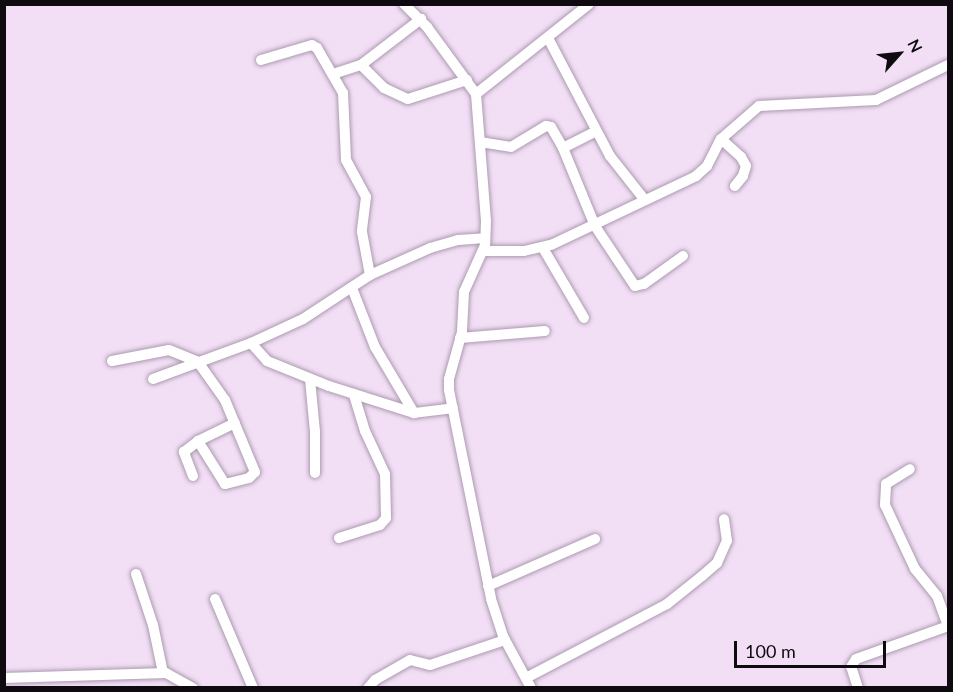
<!DOCTYPE html>
<html>
<head>
<meta charset="utf-8">
<style>
  body { margin:0 }
  #map { position:relative; width:953px; height:692px; overflow:hidden; background:#f2dff6; font-family:Lato,sans-serif }
  div>[style] { position:absolute }
  .roads { filter:drop-shadow(0 0 2px #ac9aaf) drop-shadow(0 0 2px #ac9aaf) }
  .minor>* { height:10px; margin:-5px; padding:0 5px; transform-origin:5px; border-radius:5px; background:#fff }
  span { translate:-50% -50%; white-space:nowrap; text-align:center; line-height:1.15; -webkit-text-stroke:5px #f2dff6; paint-order:stroke }
  .frame { position:absolute; inset:0; border:6px solid #0f0910; pointer-events:none }
  .north { position:absolute; left:869px; top:24px; width:60px; height:60px; -webkit-text-stroke:4px #f2dff6; paint-order:stroke; rotate:63deg; font-size:16px; font-weight:700; line-height:24px; text-align:center; color:#0f0910 }
  .north::after { content:''; display:block; margin:auto; width:21px; height:27px; background:#0f0910; clip-path:polygon(50% 0,100% 100%,50% 72%,0 100%) }
  .scale { position:absolute; left:734px; top:641px; width:152px; height:27px; box-sizing:border-box; border:3px solid #0f0910; border-top:0; padding-left:8px; font-size:18px; line-height:21px; white-space:nowrap; color:#0f0910; -webkit-text-stroke:4px #f2dff6; paint-order:stroke }
</style>
</head>
<body>
<div id="map">
  <div class="roads">
    <div class="minor">
      <i style="left:404px;top:4px;width:33px;rotate:45deg"></i>
      <i style="left:427px;top:27px;width:83px;rotate:53.8deg"></i>
      <i style="left:476px;top:94px;width:127px;rotate:85.5deg"></i>
      <i style="left:486px;top:221px;width:24px;rotate:92deg"></i>
      <i style="left:485px;top:245px;width:51px;rotate:114.1deg"></i>
      <i style="left:464px;top:292px;width:40px;rotate:92.9deg"></i>
      <i style="left:462px;top:332px;width:49px;rotate:105.5deg"></i>
      <i style="left:449px;top:379px;width:11px;rotate:90deg"></i>
      <i style="left:449px;top:390px;width:213px;rotate:78.6deg"></i>
      <i style="left:491px;top:599px;width:39px;rotate:72deg"></i>
      <i style="left:503px;top:636px;width:59px;rotate:61.7deg"></i>
      <i style="left:548px;top:38px;width:133px;rotate:62.3deg"></i>
      <i style="left:610px;top:156px;width:55px;rotate:51.7deg"></i>
      <i style="left:261px;top:60px;width:53px;rotate:-16.4deg"></i>
      <i style="left:312px;top:45px;width:6px;rotate:31deg"></i>
      <i style="left:317px;top:48px;width:52px;rotate:60deg"></i>
      <i style="left:343px;top:93px;width:67px;rotate:87.4deg"></i>
      <i style="left:346px;top:160px;width:42px;rotate:61.6deg"></i>
      <i style="left:366px;top:197px;width:35px;rotate:97deg"></i>
      <i style="left:362px;top:232px;width:44px;rotate:79.5deg"></i>
      <i style="left:361px;top:65px;width:33px;rotate:45deg"></i>
      <i style="left:384px;top:88px;width:26px;rotate:25deg"></i>
      <i style="left:408px;top:99px;width:62px;rotate:-17.9deg"></i>
      <i style="left:333px;top:74px;width:29px;rotate:-18deg"></i>
      <i style="left:361px;top:65px;width:76px;rotate:-37.5deg"></i>
      <i style="left:476px;top:94px;width:144px;rotate:-38.5deg"></i>
      <i style="left:721px;top:139px;width:27px;rotate:42deg"></i>
      <i style="left:741px;top:157px;width:10px;rotate:61deg"></i>
      <i style="left:746px;top:166px;width:10px;rotate:107deg"></i>
      <i style="left:743px;top:176px;width:13px;rotate:129deg"></i>
      <i style="left:480px;top:142px;width:31px;rotate:9deg"></i>
      <i style="left:511px;top:147px;width:41px;rotate:-31deg"></i>
      <i style="left:546px;top:126px;width:5px;rotate:11deg"></i>
      <i style="left:551px;top:127px;width:24px;rotate:60deg"></i>
      <i style="left:563px;top:148px;width:84px;rotate:67.7deg"></i>
      <i style="left:595px;top:226px;width:72px;rotate:56.3deg"></i>
      <i style="left:635px;top:286px;width:9px;rotate:-13deg"></i>
      <i style="left:644px;top:284px;width:48px;rotate:-35.7deg"></i>
      <i style="left:563px;top:148px;width:37px;rotate:-27deg"></i>
      <i style="left:543px;top:248px;width:81px;rotate:59.6deg"></i>
      <i style="left:484px;top:251px;width:40px"></i>
      <i style="left:524px;top:251px;width:28px;rotate:-13deg"></i>
      <i style="left:551px;top:245px;width:161px;rotate:-25.4deg"></i>
      <i style="left:696px;top:176px;width:15px;rotate:-42deg"></i>
      <i style="left:707px;top:166px;width:30px;rotate:-63deg"></i>
      <i style="left:721px;top:139px;width:50px;rotate:-41deg"></i>
      <i style="left:759px;top:106px;width:117px;rotate:-2.9deg"></i>
      <i style="left:876px;top:100px;width:80px;rotate:-25.9deg"></i>
      <i style="left:352px;top:288px;width:63px;rotate:68.7deg"></i>
      <i style="left:375px;top:347px;width:77px;rotate:59.4deg"></i>
      <i style="left:460px;top:338px;width:85px;rotate:-4.7deg"></i>
      <i style="left:251px;top:343px;width:24px;rotate:48deg"></i>
      <i style="left:267px;top:361px;width:67px;rotate:22deg"></i>
      <i style="left:329px;top:386px;width:89px;rotate:17.6deg"></i>
      <i style="left:414px;top:413px;width:39px;rotate:-7deg"></i>
      <i style="left:112px;top:361px;width:58px;rotate:-10.9deg"></i>
      <i style="left:169px;top:350px;width:31px;rotate:22deg"></i>
      <i style="left:198px;top:362px;width:47px;rotate:54.6deg"></i>
      <i style="left:225px;top:400px;width:78px;rotate:67.4deg"></i>
      <i style="left:255px;top:472px;width:8px;rotate:135deg"></i>
      <i style="left:249px;top:478px;width:25px;rotate:166deg"></i>
      <i style="left:225px;top:484px;width:51px;rotate:-122.1deg"></i>
      <i style="left:153px;top:379px;width:104px;rotate:-20.2deg"></i>
      <i style="left:251px;top:343px;width:57px;rotate:-24.8deg"></i>
      <i style="left:303px;top:319px;width:80px;rotate:-33.3deg"></i>
      <i style="left:370px;top:275px;width:66px;rotate:-24.2deg"></i>
      <i style="left:430px;top:248px;width:29px;rotate:-16deg"></i>
      <i style="left:458px;top:240px;width:27px;rotate:-4deg"></i>
      <i style="left:310px;top:379px;width:53px;rotate:84.6deg"></i>
      <i style="left:315px;top:432px;width:41px;rotate:90deg"></i>
      <i style="left:193px;top:476px;width:26px;rotate:-111deg"></i>
      <i style="left:184px;top:452px;width:18px;rotate:-38deg"></i>
      <i style="left:198px;top:441px;width:41px;rotate:-25.9deg"></i>
      <i style="left:339px;top:538px;width:43px;rotate:-17.6deg"></i>
      <i style="left:380px;top:525px;width:9px;rotate:-49deg"></i>
      <i style="left:386px;top:518px;width:44px;rotate:-91.3deg"></i>
      <i style="left:385px;top:474px;width:47px;rotate:-114.9deg"></i>
      <i style="left:365px;top:431px;width:39px;rotate:-107deg"></i>
      <i style="left:136px;top:574px;width:54px;rotate:71.6deg"></i>
      <i style="left:153px;top:625px;width:49px;rotate:78.2deg"></i>
      <i style="left:488px;top:586px;width:117px;rotate:-23.7deg"></i>
      <i style="left:215px;top:599px;width:97px;rotate:66.9deg"></i>
      <i style="left:4px;top:678px;width:162px;rotate:-1.8deg"></i>
      <i style="left:166px;top:673px;width:31px;rotate:29deg"></i>
      <i style="left:526px;top:678px;width:159px;rotate:-27.7deg"></i>
      <i style="left:667px;top:604px;width:45px;rotate:-38.7deg"></i>
      <i style="left:702px;top:576px;width:20px;rotate:-41deg"></i>
      <i style="left:717px;top:563px;width:24px;rotate:-66deg"></i>
      <i style="left:727px;top:541px;width:22px;rotate:-98deg"></i>
      <i style="left:368px;top:688px;width:11px;rotate:-49deg"></i>
      <i style="left:375px;top:680px;width:40px;rotate:-29.7deg"></i>
      <i style="left:410px;top:660px;width:21px;rotate:14deg"></i>
      <i style="left:430px;top:665px;width:79px;rotate:-18.4deg"></i>
      <i style="left:858px;top:688px;width:22px;rotate:-108deg"></i>
      <i style="left:851px;top:667px;width:9px;rotate:-58deg"></i>
      <i style="left:856px;top:659px;width:98px;rotate:-19.7deg"></i>
      <i style="left:948px;top:626px;width:32px;rotate:-110deg"></i>
      <i style="left:937px;top:596px;width:35px;rotate:-129deg"></i>
      <i style="left:915px;top:569px;width:71px;rotate:-115.1deg"></i>
      <i style="left:885px;top:505px;width:21px;rotate:-87deg"></i>
      <i style="left:886px;top:484px;width:28px;rotate:-32deg"></i>
    </div>
  </div>
  <div class="frame"></div>
  <div class="north">N</div>
  <div class="scale">100 m</div>
</div>
</body>
</html>
